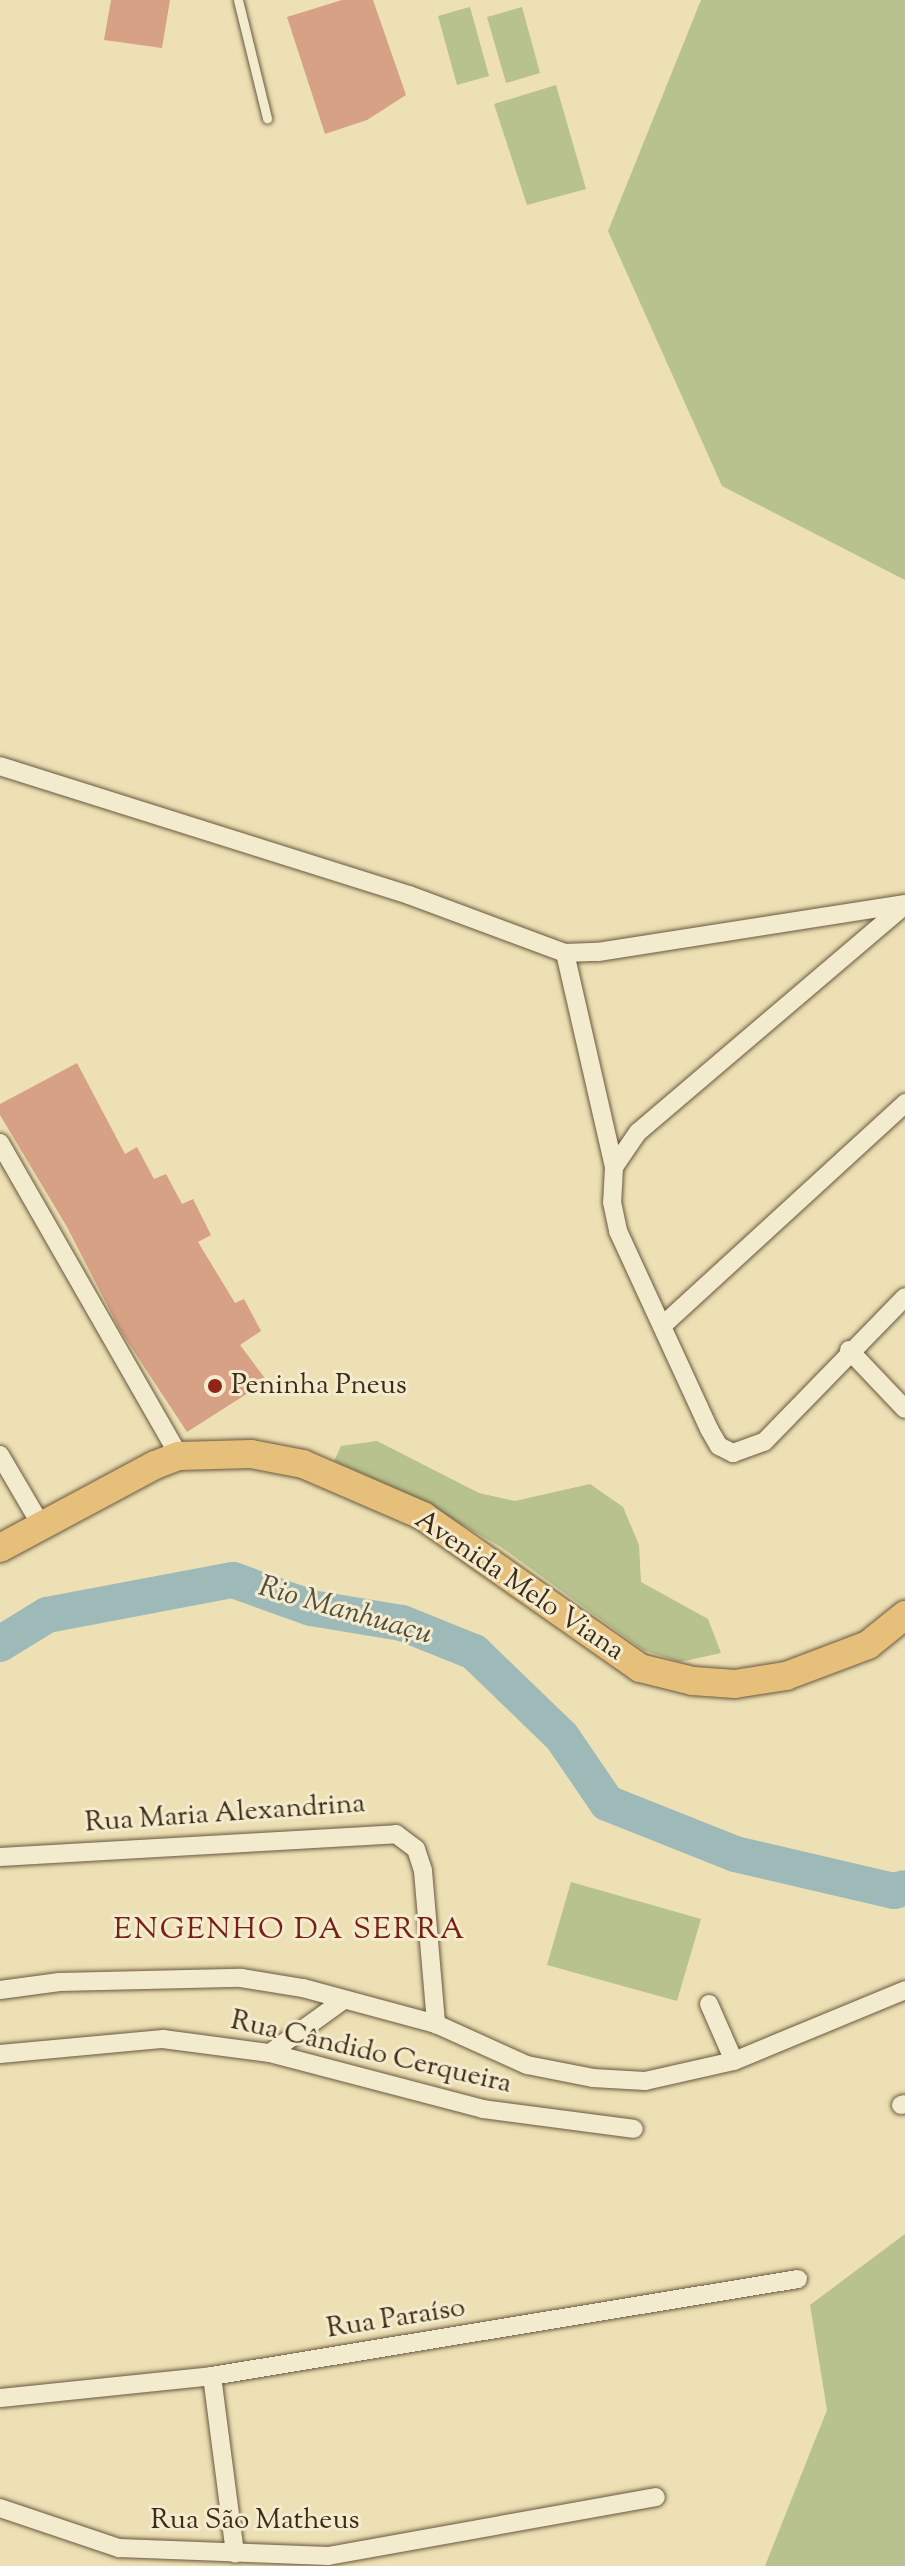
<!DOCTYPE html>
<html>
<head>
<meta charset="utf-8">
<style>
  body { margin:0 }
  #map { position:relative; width:905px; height:2566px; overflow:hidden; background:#ece0b4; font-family:"Sorts Mill Goudy",serif }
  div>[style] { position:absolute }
  .green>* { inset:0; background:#b7c28e }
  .river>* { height:36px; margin:-18px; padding:0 18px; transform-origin:18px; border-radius:18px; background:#9dbab8 }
  .building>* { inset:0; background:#d6a185 }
  .roads { filter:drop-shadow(0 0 2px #6a583e) drop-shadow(0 0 2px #6a583e) }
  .service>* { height:9px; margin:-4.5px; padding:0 4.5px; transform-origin:4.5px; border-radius:4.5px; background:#f3ebce }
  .minor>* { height:18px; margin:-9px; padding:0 9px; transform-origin:9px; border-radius:9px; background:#f3ebce }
  .primary>* { height:28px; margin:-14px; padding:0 14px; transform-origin:14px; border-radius:14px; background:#e6c07a }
  .dots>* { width:22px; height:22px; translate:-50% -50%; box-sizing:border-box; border:4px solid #f3ebce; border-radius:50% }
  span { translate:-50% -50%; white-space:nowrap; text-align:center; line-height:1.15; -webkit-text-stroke:6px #f3ebce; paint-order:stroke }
  .poi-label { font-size:28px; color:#3e2b17 }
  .left { translate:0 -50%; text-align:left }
  .street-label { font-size:28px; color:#3e2b17 }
  .water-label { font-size:30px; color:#564f3f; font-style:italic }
  .neighbourhood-label { font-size:30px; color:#7a1f14; letter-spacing:2px }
</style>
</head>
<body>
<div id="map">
  <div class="green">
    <i style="clip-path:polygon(701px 0,905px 0,905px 580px,722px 486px,608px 231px)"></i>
    <i style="clip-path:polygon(470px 7px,489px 76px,457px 85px,438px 16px)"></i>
    <i style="clip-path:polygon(522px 7px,540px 73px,506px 83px,487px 17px)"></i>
    <i style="clip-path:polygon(556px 85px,586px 189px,527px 205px,494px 104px)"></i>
    <i style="clip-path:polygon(377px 1441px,479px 1493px,515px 1501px,590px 1484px,623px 1507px,639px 1545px,641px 1582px,708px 1619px,721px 1653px,680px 1662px,643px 1650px,501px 1547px,406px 1493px,334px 1461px,341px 1446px)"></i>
    <i style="clip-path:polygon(571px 1882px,701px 1919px,677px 2001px,547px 1965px)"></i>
    <i style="clip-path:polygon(905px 2234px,905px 2566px,765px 2566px,827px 2410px,810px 2305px)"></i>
  </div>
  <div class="river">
    <i style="left:0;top:1644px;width:55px;rotate:-31.7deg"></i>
    <i style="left:47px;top:1615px;width:189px;rotate:-10.7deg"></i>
    <i style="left:233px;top:1580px;width:83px;rotate:19.7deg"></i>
    <i style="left:311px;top:1608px;width:92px;rotate:9.4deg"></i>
    <i style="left:402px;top:1623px;width:78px;rotate:21.9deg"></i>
    <i style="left:474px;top:1652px;width:122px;rotate:44deg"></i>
    <i style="left:562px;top:1737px;width:80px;rotate:55.7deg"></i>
    <i style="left:607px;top:1803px;width:138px;rotate:21.7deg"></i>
    <i style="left:735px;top:1854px;width:163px;rotate:13.1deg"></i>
    <i style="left:894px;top:1891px;width:11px;rotate:-15deg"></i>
  </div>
  <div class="building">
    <i style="clip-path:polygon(111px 0,170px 0,162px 48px,104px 40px)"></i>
    <i style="clip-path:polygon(342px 0,373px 0,406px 95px,367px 120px,325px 134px,287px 17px)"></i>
    <i style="clip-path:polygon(77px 1063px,125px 1154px,137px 1147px,154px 1179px,166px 1174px,182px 1204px,193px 1199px,211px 1235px,198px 1242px,235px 1303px,244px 1299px,261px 1331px,240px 1345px,267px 1381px,187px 1432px,120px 1330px,67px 1227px,0 1115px,0 1104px)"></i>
  </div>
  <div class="roads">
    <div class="service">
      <i style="left:238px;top:0;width:122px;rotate:76.2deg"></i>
    </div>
    <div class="minor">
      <i style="left:0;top:766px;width:429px;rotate:17.5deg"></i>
      <i style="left:409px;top:895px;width:166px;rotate:20.4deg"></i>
      <i style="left:565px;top:953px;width:33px;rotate:-2deg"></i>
      <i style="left:598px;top:952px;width:311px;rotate:-8.9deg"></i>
      <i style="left:905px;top:905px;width:350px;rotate:139.6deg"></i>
      <i style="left:638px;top:1132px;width:42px;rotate:124.4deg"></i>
      <i style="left:614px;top:1167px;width:35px;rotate:93deg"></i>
      <i style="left:612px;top:1202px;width:30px;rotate:78deg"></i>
      <i style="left:618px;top:1231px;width:218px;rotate:65.3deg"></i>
      <i style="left:709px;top:1429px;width:20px;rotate:60deg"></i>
      <i style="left:719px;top:1446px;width:16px;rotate:27deg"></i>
      <i style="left:733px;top:1453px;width:33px;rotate:-20deg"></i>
      <i style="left:764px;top:1442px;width:202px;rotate:-45.8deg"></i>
      <i style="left:565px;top:953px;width:220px;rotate:77.1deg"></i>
      <i style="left:0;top:1143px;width:361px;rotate:60.2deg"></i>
      <i style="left:662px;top:1326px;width:330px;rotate:-42.5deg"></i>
      <i style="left:849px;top:1350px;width:81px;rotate:46.5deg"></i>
      <i style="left:0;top:1455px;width:81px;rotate:59.6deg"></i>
      <i style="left:0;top:1857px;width:397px;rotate:-3.3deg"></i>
      <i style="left:396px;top:1834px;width:25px;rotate:37deg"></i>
      <i style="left:416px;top:1849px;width:23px;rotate:72deg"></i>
      <i style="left:423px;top:1871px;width:154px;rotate:85.1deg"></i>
      <i style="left:0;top:1990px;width:60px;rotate:-7.7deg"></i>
      <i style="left:59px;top:1982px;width:182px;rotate:-1.3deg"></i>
      <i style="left:241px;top:1978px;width:63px;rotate:9.2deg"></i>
      <i style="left:303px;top:1988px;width:138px;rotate:15.1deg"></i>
      <i style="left:436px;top:2024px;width:100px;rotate:24.3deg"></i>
      <i style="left:527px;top:2065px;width:67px;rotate:11.1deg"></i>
      <i style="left:593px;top:2078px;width:52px;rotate:3.3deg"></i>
      <i style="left:645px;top:2081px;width:91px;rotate:-12.7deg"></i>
      <i style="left:734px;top:2061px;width:185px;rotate:-22.5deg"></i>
      <i style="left:709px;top:2004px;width:62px;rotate:66.3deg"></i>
      <i style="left:270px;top:2053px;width:89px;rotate:-35.8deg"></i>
      <i style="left:0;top:2054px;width:164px;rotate:-5.3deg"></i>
      <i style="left:163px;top:2039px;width:108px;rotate:7.5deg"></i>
      <i style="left:270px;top:2053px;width:220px;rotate:14.7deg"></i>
      <i style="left:483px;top:2109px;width:152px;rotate:7.5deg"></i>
      <i style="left:901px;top:2105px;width:4px;rotate:-14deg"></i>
      <i style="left:212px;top:2376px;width:179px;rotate:82.6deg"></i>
      <i style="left:0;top:2398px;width:213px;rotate:-5.9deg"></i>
      <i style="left:212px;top:2376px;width:594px;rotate:-9.4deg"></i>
      <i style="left:0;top:2508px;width:126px;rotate:18.6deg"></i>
      <i style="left:119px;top:2548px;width:209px;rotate:2.2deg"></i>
      <i style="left:328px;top:2556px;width:333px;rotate:-10.2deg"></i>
    </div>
    <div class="primary">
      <i style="left:0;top:1548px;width:176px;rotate:-28.2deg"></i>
      <i style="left:155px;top:1465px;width:26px;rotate:-21deg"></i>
      <i style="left:179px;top:1456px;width:72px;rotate:-1.6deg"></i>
      <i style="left:251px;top:1454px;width:53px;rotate:10.9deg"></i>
      <i style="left:303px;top:1464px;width:131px;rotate:23.4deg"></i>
      <i style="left:423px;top:1516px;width:265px;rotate:35deg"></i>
      <i style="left:640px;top:1668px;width:55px;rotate:13.8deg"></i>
      <i style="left:693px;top:1681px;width:42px;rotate:4.1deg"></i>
      <i style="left:735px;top:1684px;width:52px;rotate:-8.9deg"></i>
      <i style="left:786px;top:1676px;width:88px;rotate:-20.7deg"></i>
      <i style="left:868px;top:1645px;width:48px;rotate:-39deg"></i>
    </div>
  </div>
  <div class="dots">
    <i style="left:215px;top:1386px;background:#8f2418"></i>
  </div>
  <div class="poi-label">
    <span class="left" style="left:231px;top:1386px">Peninha Pneus</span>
  </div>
  <div class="street-label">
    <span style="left:519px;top:1586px;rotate:34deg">Avenida Melo Viana</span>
    <span style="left:225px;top:1814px;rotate:-4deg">Rua Maria Alexandrina</span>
    <span style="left:371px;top:2053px;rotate:13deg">Rua Cândido Cerqueira</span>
    <span style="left:396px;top:2319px;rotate:-9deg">Rua Paraíso</span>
    <span style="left:255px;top:2521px">Rua São Matheus</span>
  </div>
  <div class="water-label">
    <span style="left:345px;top:1612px;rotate:16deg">Rio Manhuaçu</span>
  </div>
  <div class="neighbourhood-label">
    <span style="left:290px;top:1931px">ENGENHO DA SERRA</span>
  </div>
</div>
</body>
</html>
